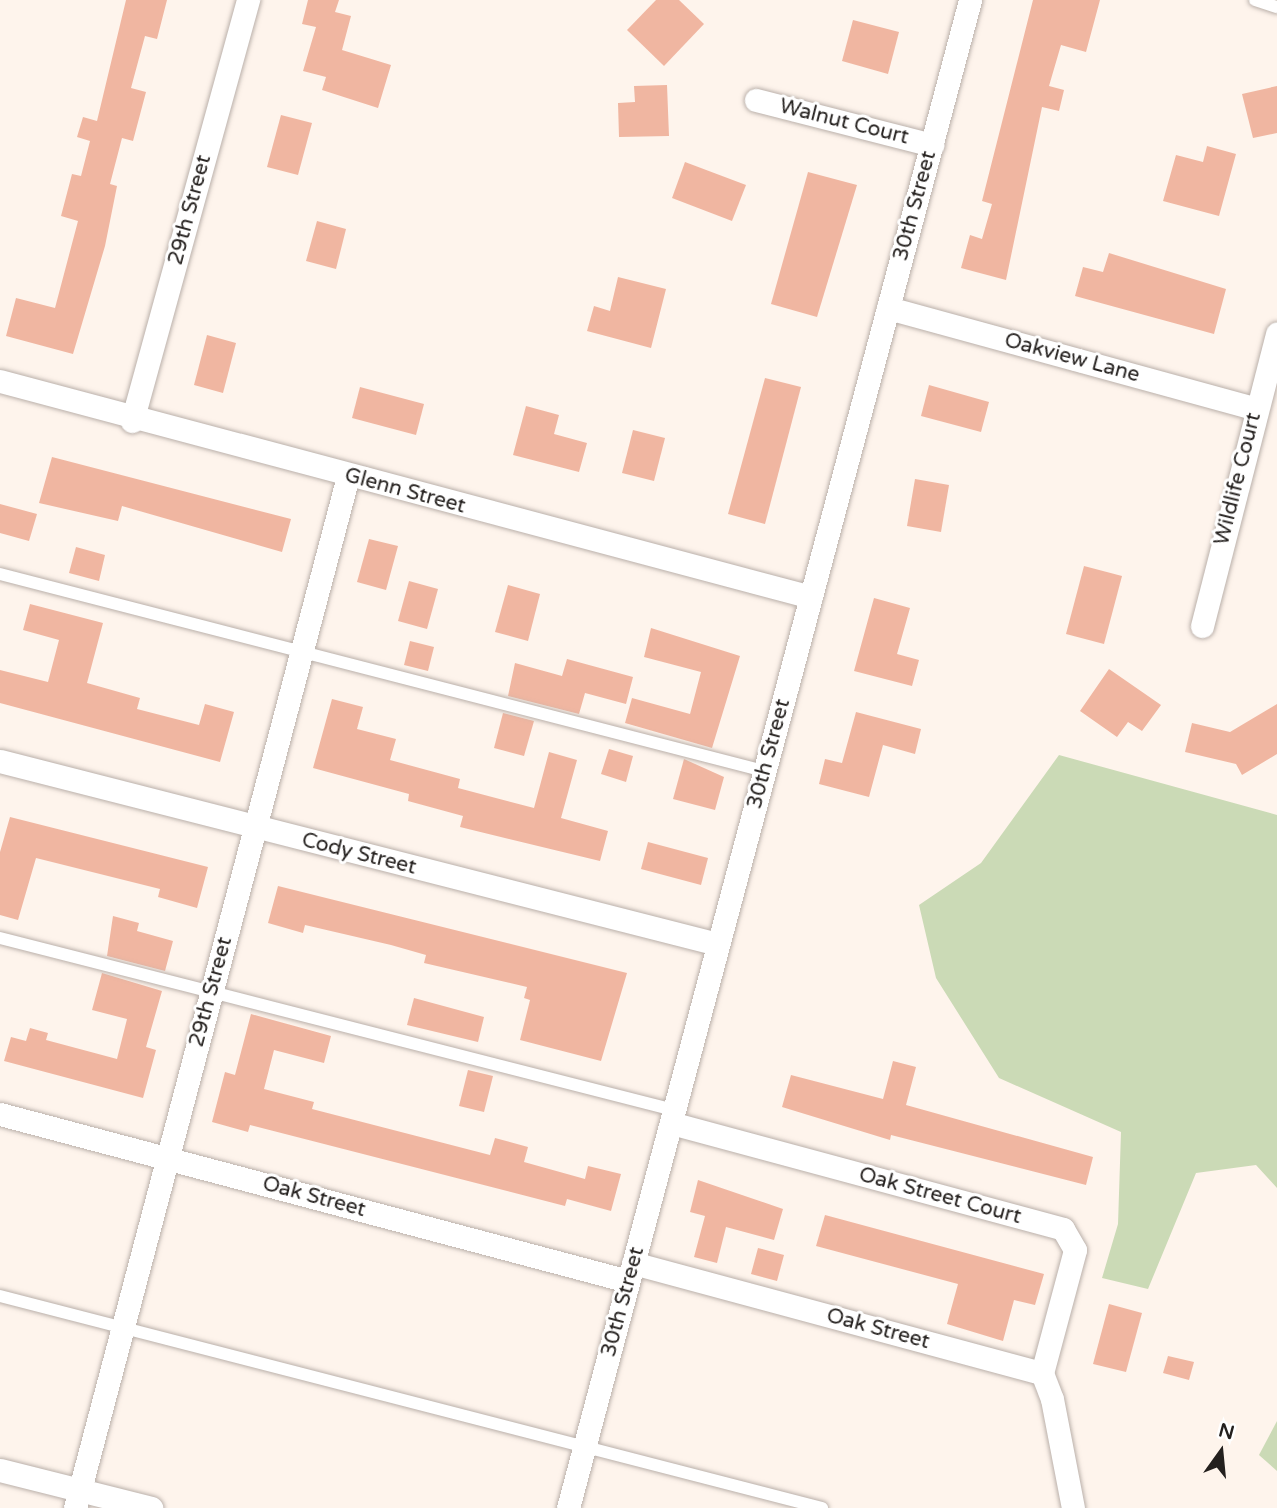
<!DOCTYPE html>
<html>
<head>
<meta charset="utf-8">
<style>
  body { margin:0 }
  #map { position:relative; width:1277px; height:1508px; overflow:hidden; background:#fef4ec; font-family:"Varela Round",sans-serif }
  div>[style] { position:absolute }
  .green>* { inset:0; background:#cbdab6 }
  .building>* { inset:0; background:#f0b6a1 }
  .roads { filter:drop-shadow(0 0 2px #bab0aa) drop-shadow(0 0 2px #bab0aa) }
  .lane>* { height:12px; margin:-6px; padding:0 6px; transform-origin:6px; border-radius:6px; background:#fff }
  .street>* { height:23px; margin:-11.5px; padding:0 11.5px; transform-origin:11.5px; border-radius:11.5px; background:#fff }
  span { translate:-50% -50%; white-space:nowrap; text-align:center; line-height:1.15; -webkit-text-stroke:6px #fff; paint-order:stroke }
  .street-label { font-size:21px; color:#24201e }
  .north { position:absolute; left:1186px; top:1417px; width:70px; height:70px; -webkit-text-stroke:5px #fff; paint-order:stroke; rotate:15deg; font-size:19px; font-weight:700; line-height:28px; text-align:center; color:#24201e }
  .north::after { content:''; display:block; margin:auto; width:24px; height:32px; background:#24201e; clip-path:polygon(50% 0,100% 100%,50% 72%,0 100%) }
</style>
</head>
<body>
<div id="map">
  <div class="green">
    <i style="clip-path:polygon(1059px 755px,1277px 815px,1277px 1188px,1256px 1165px,1196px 1173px,1148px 1289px,1102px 1278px,1118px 1224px,1121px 1132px,999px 1078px,936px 978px,919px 905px,981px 863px)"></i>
    <i style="clip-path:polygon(1277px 1421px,1277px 1471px,1259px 1455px)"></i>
  </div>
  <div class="building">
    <i style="clip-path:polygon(126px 0,167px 0,157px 39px,145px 36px,131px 88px,146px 92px,133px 141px,122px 138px,110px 184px,117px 186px,105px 246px,73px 354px,6px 336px,16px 298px,55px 308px,78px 221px,61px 216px,72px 174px,81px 176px,90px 141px,77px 137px,83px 117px,97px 121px)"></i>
    <i style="clip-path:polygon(308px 0,339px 0,335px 12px,351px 16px,342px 50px,391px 65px,378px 108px,322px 90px,326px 77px,303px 71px,316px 27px,302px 24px)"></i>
    <i style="clip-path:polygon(656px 0,679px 0,704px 24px,664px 66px,627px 30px)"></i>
    <i style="clip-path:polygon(1033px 0,1100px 0,1086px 52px,1061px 45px,1049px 86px,1064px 90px,1059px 111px,1042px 107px,1006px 280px,961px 268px,970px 235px,982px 239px,992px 204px,982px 201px)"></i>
    <i style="clip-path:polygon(853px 20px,899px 32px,888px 74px,842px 61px)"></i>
    <i style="clip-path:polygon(667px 85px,669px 136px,619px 137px,618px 103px,635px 102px,634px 86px)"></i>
    <i style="clip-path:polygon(1277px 86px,1277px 133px,1253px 138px,1242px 94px)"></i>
    <i style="clip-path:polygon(281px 115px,312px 123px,298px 175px,267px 167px)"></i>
    <i style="clip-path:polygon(1207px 146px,1236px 154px,1219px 216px,1163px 201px,1176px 155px,1203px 162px)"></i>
    <i style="clip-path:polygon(685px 162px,746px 185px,732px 221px,672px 198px)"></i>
    <i style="clip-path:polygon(808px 172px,857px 185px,817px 317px,771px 304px)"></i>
    <i style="clip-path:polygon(317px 221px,346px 229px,336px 269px,306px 261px)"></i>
    <i style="clip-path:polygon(1109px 253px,1226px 289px,1214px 334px,1075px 296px,1083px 267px,1103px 272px)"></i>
    <i style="clip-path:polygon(618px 277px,666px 289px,651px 348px,587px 331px,594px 306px,610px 311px)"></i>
    <i style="clip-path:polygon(207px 335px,236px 343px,223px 393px,194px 385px)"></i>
    <i style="clip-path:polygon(765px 378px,801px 387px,765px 524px,728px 514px)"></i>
    <i style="clip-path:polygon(929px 385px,989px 402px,981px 432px,921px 416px)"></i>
    <i style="clip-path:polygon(360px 387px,424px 404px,416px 435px,352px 418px)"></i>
    <i style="clip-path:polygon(526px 406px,559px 415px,554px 434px,587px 443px,579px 472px,513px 455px)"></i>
    <i style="clip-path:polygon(633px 430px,665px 438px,654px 481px,622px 473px)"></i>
    <i style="clip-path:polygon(52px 457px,291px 519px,282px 552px,122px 506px,118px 521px,39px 503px)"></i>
    <i style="clip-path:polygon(915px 479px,949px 485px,941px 532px,907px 526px)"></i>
    <i style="clip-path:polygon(0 504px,37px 514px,29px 541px,0 533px)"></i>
    <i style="clip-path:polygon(369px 539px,398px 546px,386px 590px,357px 582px)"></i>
    <i style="clip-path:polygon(76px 547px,105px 555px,99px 581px,69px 573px)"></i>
    <i style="clip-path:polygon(1084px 566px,1122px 576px,1104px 644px,1066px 634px)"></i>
    <i style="clip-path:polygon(409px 581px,438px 589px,427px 629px,398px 621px)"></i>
    <i style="clip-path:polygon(508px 585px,540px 594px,528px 641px,495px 632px)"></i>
    <i style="clip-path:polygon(874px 598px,910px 608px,897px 654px,919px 660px,912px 686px,854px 671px)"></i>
    <i style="clip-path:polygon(30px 604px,103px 623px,87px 683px,140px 698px,137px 709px,199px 725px,205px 704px,234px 712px,220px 762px,0 703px,0 670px,48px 682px,59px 640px,23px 630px)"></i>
    <i style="clip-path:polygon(651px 628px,740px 656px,712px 748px,625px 723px,632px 698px,690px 714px,701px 672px,644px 657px)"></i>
    <i style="clip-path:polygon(410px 641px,434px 647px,428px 671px,404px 665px)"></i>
    <i style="clip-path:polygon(567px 659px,633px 677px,626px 704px,585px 693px,579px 714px,508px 696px,515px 663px,562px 676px)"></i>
    <i style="clip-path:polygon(1109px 669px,1161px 705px,1142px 731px,1128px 722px,1117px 737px,1080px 711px)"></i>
    <i style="clip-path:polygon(332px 699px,363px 707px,357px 729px,396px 739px,390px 760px,460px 779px,458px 788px,534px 808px,549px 752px,577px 760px,561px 818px,608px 831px,600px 861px,460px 827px,463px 816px,408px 801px,409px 794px,313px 768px)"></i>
    <i style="clip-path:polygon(1277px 704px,1277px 754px,1242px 775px,1236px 764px,1185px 752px,1192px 723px,1230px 732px)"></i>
    <i style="clip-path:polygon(856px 712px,921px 729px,915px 754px,883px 745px,869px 797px,819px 784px,825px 759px,842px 763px)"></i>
    <i style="clip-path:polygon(503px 713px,534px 721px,524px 756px,494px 748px)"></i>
    <i style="clip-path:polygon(609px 749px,633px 756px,626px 782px,601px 774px)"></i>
    <i style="clip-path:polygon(684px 759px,724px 777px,715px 810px,673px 799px)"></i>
    <i style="clip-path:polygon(10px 817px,208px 867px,197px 908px,158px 897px,160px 889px,36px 858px,18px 920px,0 915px,0 852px)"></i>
    <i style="clip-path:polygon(648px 842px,708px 858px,701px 885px,641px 869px)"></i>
    <i style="clip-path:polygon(278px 886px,627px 973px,601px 1061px,520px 1040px,530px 1000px,524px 998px,527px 987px,424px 963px,426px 955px,391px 945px,305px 925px,303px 933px,268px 923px)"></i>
    <i style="clip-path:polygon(113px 916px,139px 923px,137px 931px,173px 941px,165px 971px,107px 956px)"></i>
    <i style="clip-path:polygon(102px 973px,162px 991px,146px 1047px,156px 1050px,143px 1098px,4px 1061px,11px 1037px,26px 1041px,30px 1028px,48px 1033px,46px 1040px,117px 1059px,127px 1019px,92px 1010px)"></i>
    <i style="clip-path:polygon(414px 998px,484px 1017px,478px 1042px,407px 1025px)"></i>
    <i style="clip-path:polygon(251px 1014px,331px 1036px,324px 1063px,274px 1050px,264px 1089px,314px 1102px,312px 1109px,490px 1155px,495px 1138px,528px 1147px,524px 1162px,585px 1179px,588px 1166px,621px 1174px,611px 1211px,567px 1199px,565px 1206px,250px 1125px,248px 1132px,212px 1122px,225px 1072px,235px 1075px)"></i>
    <i style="clip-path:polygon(893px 1061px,916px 1067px,906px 1105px,1093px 1157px,1086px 1185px,891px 1135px,890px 1140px,782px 1107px,791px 1075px,883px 1099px)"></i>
    <i style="clip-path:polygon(468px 1070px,493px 1076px,484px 1112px,459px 1106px)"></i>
    <i style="clip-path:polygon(698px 1180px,783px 1209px,774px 1240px,726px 1227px,717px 1263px,694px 1257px,705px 1216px,690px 1212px)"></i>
    <i style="clip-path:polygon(825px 1215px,1044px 1274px,1035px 1305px,1014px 1300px,1003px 1341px,947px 1324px,958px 1284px,816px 1246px)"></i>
    <i style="clip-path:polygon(758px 1248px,784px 1255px,777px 1281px,751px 1274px)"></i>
    <i style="clip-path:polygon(1109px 1304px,1142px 1313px,1126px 1372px,1093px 1364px)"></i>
    <i style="clip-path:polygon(1168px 1356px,1194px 1362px,1189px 1380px,1163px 1373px)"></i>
  </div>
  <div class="roads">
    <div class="lane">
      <i style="left:1255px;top:0;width:23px;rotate:18deg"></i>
      <i style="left:0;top:574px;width:789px;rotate:14.46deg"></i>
      <i style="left:0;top:938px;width:696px;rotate:14.32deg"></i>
      <i style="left:0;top:1296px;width:849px;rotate:14.46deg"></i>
    </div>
    <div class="street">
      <i style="left:756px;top:100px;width:182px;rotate:14.3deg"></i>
      <i style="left:888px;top:308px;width:382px;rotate:15.3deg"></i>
      <i style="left:0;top:381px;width:839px;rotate:14.91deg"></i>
      <i style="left:132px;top:421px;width:437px;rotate:-74.6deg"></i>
      <i style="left:1202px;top:626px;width:302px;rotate:-75.6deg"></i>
      <i style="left:0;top:761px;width:741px;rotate:14.3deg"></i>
      <i style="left:0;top:1114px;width:650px;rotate:14.89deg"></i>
      <i style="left:671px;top:1123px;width:406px;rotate:15.1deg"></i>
      <i style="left:1063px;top:1229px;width:24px;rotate:60deg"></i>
      <i style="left:1075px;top:1250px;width:127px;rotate:105deg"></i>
      <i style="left:633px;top:1263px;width:424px;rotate:15.1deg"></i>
      <i style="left:1042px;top:1373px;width:28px;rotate:69deg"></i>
      <i style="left:1052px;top:1399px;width:111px;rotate:79.1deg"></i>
      <i style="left:0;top:1470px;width:156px;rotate:14.1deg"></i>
      <i style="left:75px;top:1508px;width:1067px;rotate:-75.18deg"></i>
      <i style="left:568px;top:1508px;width:1561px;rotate:-75.07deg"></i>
    </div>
  </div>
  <div class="street-label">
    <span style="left:844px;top:122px;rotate:14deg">Walnut Court</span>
    <span style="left:915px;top:206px;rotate:-75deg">30th Street</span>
    <span style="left:190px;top:210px;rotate:-75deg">29th Street</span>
    <span style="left:1072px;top:358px;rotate:15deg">Oakview Lane</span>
    <span style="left:1238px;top:479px;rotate:-76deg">Wildlife Court</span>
    <span style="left:405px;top:491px;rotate:15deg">Glenn Street</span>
    <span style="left:769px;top:754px;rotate:-75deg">30th Street</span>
    <span style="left:359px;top:854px;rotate:14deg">Cody Street</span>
    <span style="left:211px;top:992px;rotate:-75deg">29th Street</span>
    <span style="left:940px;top:1196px;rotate:15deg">Oak Street Court</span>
    <span style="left:314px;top:1197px;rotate:15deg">Oak Street</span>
    <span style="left:623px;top:1302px;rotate:-75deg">30th Street</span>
    <span style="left:878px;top:1329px;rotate:15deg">Oak Street</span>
  </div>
  <div class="north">N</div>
</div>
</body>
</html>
